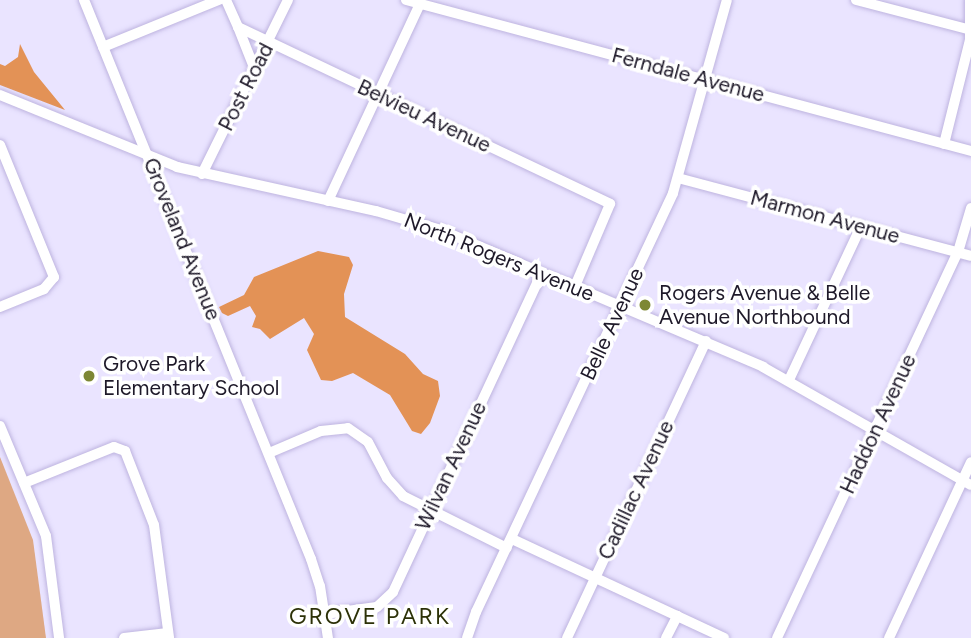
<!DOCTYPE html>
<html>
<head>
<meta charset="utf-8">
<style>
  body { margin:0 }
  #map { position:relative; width:971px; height:638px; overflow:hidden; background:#eae4ff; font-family:Figtree,sans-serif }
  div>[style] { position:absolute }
  .green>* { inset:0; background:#dea883 }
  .forest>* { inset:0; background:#e39256 }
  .roads { filter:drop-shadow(0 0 2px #beb4e0) drop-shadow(0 0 2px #beb4e0) }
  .minor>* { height:10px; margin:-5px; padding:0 5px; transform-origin:5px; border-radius:5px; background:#fff }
  .dots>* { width:19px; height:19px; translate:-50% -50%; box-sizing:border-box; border:4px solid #fff; border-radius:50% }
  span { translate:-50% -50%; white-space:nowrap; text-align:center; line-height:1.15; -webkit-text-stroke:7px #fff; paint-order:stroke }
  .street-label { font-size:21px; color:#1e1929 }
  .poi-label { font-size:21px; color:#1e1929 }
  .left { translate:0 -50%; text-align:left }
  .neighbourhood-label { font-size:23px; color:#2c3108; letter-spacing:2px }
</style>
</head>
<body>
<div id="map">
  <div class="green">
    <i style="clip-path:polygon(0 457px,33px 540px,46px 638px,0 638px)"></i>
  </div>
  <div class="forest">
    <i style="clip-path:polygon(20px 44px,34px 72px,65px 110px,0 85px,0 64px,5px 66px,18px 57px)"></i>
    <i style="clip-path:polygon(318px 251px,349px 257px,353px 265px,344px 294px,345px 317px,405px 354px,423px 374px,438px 381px,440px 396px,430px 423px,421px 434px,412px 431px,390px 395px,353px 373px,332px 381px,321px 380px,307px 350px,314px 334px,304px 318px,270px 339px,260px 329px,252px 327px,256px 316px,250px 306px,228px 316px,222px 313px,219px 307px,244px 295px,254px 277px)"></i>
  </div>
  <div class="roads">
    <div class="minor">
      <i style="left:84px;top:0;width:603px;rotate:67.9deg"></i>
      <i style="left:311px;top:559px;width:28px;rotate:72deg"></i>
      <i style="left:320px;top:586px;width:53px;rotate:81.3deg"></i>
      <i style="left:226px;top:0;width:30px;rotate:66deg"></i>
      <i style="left:238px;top:27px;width:412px;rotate:25.4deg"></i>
      <i style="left:610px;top:204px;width:89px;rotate:113.1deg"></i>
      <i style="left:406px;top:0;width:585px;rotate:14.96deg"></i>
      <i style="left:856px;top:0;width:119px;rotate:14.6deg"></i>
      <i style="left:238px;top:27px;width:46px;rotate:68.4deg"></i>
      <i style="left:103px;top:47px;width:125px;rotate:-22.1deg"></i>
      <i style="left:0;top:95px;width:191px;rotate:22.1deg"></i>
      <i style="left:177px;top:167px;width:204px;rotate:12.5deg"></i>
      <i style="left:376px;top:211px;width:68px;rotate:16.3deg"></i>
      <i style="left:441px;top:230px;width:350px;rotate:23deg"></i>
      <i style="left:763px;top:367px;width:239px;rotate:29.6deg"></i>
      <i style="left:944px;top:144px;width:107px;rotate:-76deg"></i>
      <i style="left:970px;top:40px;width:40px;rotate:-90deg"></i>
      <i style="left:0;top:145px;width:143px;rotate:67.8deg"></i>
      <i style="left:54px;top:277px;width:16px;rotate:130deg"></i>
      <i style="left:44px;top:289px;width:48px;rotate:157.8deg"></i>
      <i style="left:202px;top:174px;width:194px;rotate:-63.7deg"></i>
      <i style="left:678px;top:178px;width:303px;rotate:14.9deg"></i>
      <i style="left:328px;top:201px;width:217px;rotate:-65deg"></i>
      <i style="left:789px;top:380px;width:170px;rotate:-64.9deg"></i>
      <i style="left:0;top:426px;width:119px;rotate:67.3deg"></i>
      <i style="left:46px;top:536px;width:103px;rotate:82.7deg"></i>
      <i style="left:269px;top:453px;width:56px;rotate:-22.9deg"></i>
      <i style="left:321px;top:431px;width:27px;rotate:-6deg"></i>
      <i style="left:348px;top:428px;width:24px;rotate:35deg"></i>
      <i style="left:368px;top:442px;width:41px;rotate:62.2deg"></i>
      <i style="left:387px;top:478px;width:24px;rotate:48deg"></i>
      <i style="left:403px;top:496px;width:116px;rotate:26.6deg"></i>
      <i style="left:24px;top:483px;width:97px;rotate:-21.8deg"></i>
      <i style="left:114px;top:447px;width:12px;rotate:20deg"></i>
      <i style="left:125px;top:451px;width:79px;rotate:68.6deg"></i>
      <i style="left:154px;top:525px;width:114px;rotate:82.4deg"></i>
      <i style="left:512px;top:539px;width:234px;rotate:25deg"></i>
      <i style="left:325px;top:614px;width:52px;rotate:-7.7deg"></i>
      <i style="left:377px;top:607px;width:22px;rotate:-43deg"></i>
      <i style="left:393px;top:592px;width:352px;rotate:-65deg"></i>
      <i style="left:124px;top:638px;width:44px;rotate:-6.5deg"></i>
      <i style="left:467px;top:638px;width:28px;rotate:-71deg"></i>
      <i style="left:476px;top:612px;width:463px;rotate:-64.8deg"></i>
      <i style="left:673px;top:193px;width:200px;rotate:-74.4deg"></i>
      <i style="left:567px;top:638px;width:328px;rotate:-64.9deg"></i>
      <i style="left:666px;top:638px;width:25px;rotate:-63deg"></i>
      <i style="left:777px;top:638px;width:426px;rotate:-64.9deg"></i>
      <i style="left:958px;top:252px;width:46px;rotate:-73.5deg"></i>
      <i style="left:889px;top:638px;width:194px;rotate:-65deg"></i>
    </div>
  </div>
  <div class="dots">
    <i style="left:645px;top:305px;background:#7d8734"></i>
    <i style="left:89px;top:376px;background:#7d8734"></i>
  </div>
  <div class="street-label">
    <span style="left:688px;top:75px;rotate:15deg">Ferndale Avenue</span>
    <span style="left:246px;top:87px;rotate:-63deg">Post Road</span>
    <span style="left:424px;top:116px;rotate:25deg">Belvieu Avenue</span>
    <span style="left:825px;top:217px;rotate:15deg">Marmon Avenue</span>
    <span style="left:182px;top:239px;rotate:68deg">Groveland Avenue</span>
    <span style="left:499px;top:257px;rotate:22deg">North Rogers Avenue</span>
    <span style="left:612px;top:324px;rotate:-65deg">Belle Avenue</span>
    <span style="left:878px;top:424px;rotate:-65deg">Haddon Avenue</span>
    <span style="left:451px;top:466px;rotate:-65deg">Wilvan Avenue</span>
    <span style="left:636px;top:490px;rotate:-65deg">Cadillac Avenue</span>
  </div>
  <div class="poi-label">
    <span class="left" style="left:659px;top:305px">Rogers Avenue &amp; Belle<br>Avenue Northbound</span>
    <span class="left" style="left:103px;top:376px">Grove Park<br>Elementary School</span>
  </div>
  <div class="neighbourhood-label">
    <span style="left:370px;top:616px">GROVE PARK</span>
  </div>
</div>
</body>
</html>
